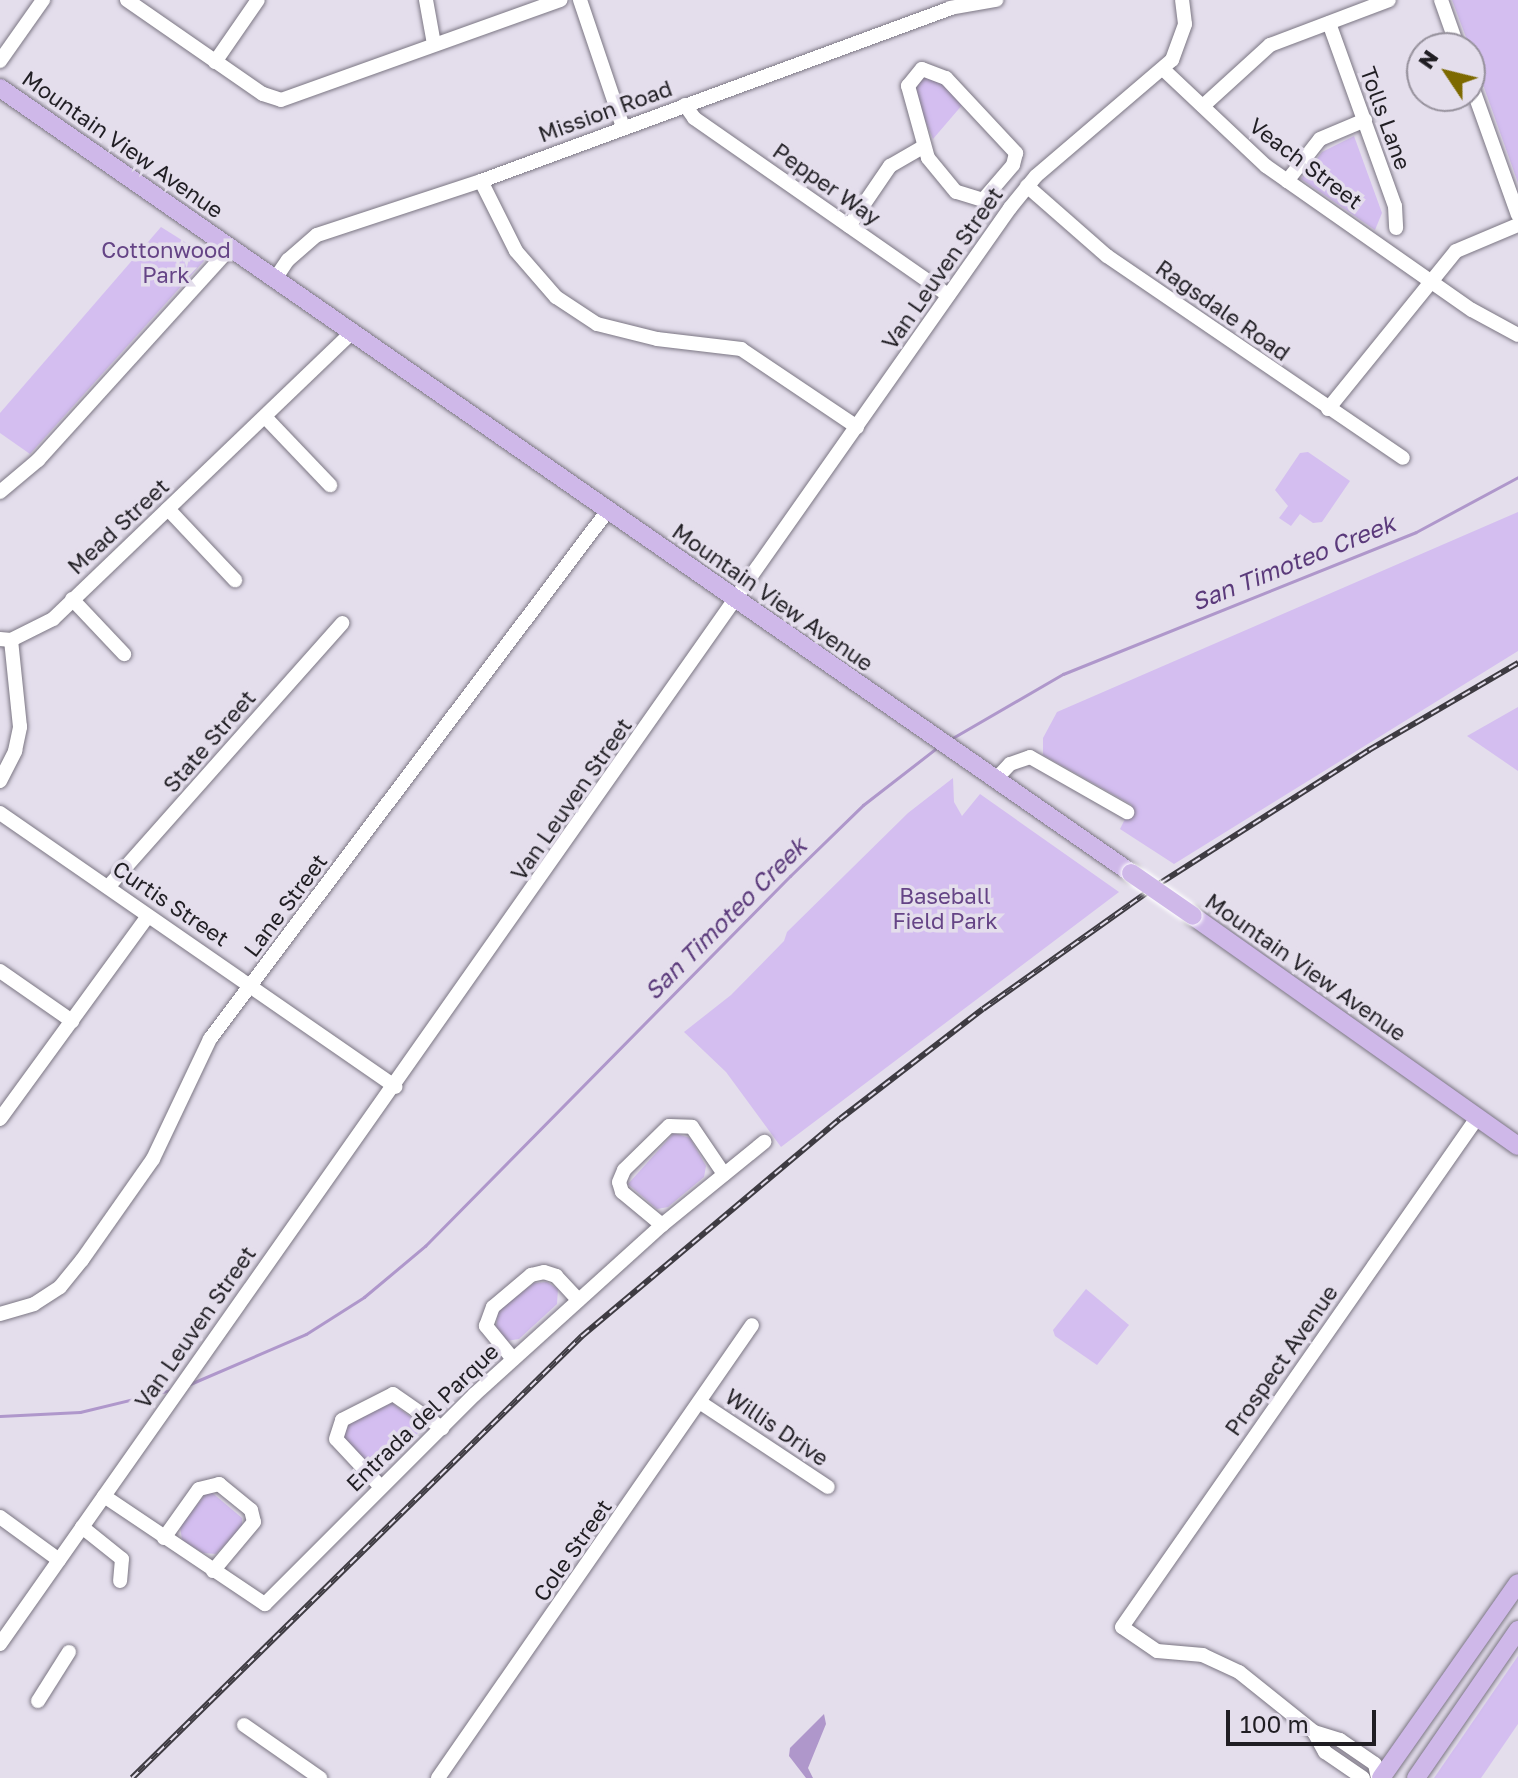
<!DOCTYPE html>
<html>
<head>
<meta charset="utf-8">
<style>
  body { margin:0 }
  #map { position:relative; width:1518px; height:1778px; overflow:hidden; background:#e4deec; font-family:"Golos Text",sans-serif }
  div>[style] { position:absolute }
  .green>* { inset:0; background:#d4bef0 }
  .water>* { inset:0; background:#af97cb }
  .stream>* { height:3px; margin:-1.5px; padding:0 1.5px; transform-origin:1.5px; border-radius:1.5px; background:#af97cb }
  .roads { filter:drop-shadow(0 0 2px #7b7683) drop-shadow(0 0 2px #7b7683) }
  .minor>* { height:14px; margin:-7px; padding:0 7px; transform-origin:7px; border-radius:7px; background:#fff }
  .major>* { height:18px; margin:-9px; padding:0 9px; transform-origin:9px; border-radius:9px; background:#cfb8e9 }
  .rail>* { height:6px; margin-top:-3px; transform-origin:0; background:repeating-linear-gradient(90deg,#e4deec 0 9px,#3e3b42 0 18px); box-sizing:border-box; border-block:2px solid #3e3b42 }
  .bridges { filter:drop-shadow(0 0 2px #fff) drop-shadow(0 0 2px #fff) }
  .major-bridge>* { height:18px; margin:-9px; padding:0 9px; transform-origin:9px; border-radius:9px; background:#cfb8e9 }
  span { translate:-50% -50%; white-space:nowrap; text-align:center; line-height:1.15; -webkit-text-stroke:7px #e4deec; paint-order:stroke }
  .street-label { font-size:22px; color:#201e23 }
  .park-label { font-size:22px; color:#654486 }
  .water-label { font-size:24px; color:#5b3a7b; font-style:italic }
  .north { position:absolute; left:1406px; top:32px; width:80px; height:80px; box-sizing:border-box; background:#e4deec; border:2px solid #96919c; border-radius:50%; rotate:305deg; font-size:22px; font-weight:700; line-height:32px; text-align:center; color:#201e23 }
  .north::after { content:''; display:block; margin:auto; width:28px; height:36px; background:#7d6900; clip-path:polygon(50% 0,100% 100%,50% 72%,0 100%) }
  .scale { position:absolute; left:1226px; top:1710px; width:150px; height:36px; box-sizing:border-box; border:4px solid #201e23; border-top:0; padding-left:10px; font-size:24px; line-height:28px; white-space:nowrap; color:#201e23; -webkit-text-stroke:6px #e4deec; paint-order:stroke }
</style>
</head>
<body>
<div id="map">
  <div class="green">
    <i style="clip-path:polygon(1452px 0,1518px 0,1518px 183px,1470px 48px)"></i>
    <i style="clip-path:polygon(918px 77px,936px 77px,963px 104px,933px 139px,913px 92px)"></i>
    <i style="clip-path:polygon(1354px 136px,1382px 213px,1375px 230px,1301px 179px,1322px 152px)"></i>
    <i style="clip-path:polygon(161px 227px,196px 249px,204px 261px,30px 454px,0 433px,0 413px)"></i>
    <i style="clip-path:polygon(1308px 452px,1350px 481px,1322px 522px,1313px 523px,1300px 514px,1291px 526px,1279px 518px,1288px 506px,1275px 490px,1300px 453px)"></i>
    <i style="clip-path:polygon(1518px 512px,1518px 651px,1174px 864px,1120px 829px,1132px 805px,1043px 755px,1043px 738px,1057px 712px)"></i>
    <i style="clip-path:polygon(1518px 707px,1518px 771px,1467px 736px)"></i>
    <i style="clip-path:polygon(953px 778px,954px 802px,962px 816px,980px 794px,1119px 892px,781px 1147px,726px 1072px,684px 1032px,731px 995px,784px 941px,787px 932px,908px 813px)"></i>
    <i style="clip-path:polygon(674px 1133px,690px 1138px,706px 1166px,704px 1177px,668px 1207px,657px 1209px,628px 1184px)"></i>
    <i style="clip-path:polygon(547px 1282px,558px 1289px,557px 1304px,519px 1339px,506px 1341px,496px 1329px,498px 1311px,534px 1283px)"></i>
    <i style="clip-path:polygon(1086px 1289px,1129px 1325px,1097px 1365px,1055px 1336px,1053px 1330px)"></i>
    <i style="clip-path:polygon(392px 1403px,416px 1421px,418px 1433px,383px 1467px,370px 1468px,340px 1433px,348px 1423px)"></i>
    <i style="clip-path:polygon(209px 1490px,242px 1518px,242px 1527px,216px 1554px,203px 1553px,182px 1540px,180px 1526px)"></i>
    <i style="clip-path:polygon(1518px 1656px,1518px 1724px,1481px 1778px,1434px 1778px)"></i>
  </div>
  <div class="water">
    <i style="clip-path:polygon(824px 1714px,826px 1724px,808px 1768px,813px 1778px,806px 1778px,789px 1756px,790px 1748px)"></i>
  </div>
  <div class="stream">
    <i style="left:949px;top:740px;width:132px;rotate:-30.1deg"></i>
    <i style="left:1063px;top:674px;width:380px;rotate:-21.9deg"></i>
    <i style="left:1416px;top:532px;width:116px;rotate:-28.3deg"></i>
    <i style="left:190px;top:1384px;width:126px;rotate:-23.3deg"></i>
    <i style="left:306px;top:1334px;width:69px;rotate:-32.5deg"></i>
    <i style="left:364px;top:1297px;width:80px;rotate:-39.9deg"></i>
    <i style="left:425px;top:1246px;width:520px;rotate:-45.39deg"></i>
    <i style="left:790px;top:876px;width:102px;rotate:-44.2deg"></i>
    <i style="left:863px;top:805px;width:96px;rotate:-37.8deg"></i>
    <i style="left:0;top:1416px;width:80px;rotate:-2.9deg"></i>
    <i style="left:80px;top:1412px;width:94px;rotate:-13.6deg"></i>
  </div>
  <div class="roads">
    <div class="minor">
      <i style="left:127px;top:0;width:165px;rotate:34.7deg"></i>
      <i style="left:263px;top:94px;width:19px;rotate:18deg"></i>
      <i style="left:281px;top:100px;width:297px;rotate:-19.7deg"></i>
      <i style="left:426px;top:0;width:45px;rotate:79.7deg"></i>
      <i style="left:580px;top:0;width:134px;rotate:71.3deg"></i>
      <i style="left:1441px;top:0;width:51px;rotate:70.5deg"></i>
      <i style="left:1329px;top:23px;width:195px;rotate:70.2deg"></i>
      <i style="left:1395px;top:206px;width:22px;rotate:87deg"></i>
      <i style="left:0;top:61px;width:75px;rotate:-54.8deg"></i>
      <i style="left:215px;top:62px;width:75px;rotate:-55.3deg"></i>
      <i style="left:922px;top:69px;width:26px;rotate:21deg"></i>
      <i style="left:946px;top:78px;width:103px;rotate:47deg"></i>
      <i style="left:1016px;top:153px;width:12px;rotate:104deg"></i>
      <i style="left:1013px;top:165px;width:46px;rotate:130.6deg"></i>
      <i style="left:983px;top:200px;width:28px;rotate:-163deg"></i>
      <i style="left:956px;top:192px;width:44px;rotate:-129.5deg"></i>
      <i style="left:928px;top:158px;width:75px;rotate:-105.5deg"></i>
      <i style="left:908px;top:86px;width:22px;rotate:-51deg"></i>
      <i style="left:1164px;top:70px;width:140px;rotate:43.3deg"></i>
      <i style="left:1266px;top:166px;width:251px;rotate:35deg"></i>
      <i style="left:1472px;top:310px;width:52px;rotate:28.5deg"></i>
      <i style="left:1470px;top:81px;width:142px;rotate:70.3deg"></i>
      <i style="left:685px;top:105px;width:16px;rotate:55deg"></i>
      <i style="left:694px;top:118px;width:310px;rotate:34.9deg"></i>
      <i style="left:1203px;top:106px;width:91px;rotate:-42.3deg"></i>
      <i style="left:1270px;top:45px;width:127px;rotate:-20.7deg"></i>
      <i style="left:481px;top:181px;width:78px;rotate:63.4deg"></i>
      <i style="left:516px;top:251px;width:61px;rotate:49deg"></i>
      <i style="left:556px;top:297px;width:49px;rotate:33.4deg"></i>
      <i style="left:597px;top:324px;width:62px;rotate:14deg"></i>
      <i style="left:657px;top:339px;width:85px;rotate:6.8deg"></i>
      <i style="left:741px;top:349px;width:140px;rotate:33.9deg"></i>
      <i style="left:1287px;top:181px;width:53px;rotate:-51.8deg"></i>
      <i style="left:1320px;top:139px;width:49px;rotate:-22.9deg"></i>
      <i style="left:1027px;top:186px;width:106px;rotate:41.2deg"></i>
      <i style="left:1107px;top:256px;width:358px;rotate:34.3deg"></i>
      <i style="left:849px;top:226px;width:73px;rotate:-55.7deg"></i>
      <i style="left:890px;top:166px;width:39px;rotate:-30deg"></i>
      <i style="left:275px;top:279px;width:23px;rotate:-56deg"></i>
      <i style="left:288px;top:260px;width:38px;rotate:-41deg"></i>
      <i style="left:317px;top:235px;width:173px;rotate:-18.2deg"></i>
      <i style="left:481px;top:181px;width:500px;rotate:-20.2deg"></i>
      <i style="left:950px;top:8px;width:47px;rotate:-9.9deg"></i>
      <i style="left:1328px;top:409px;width:203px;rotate:-51deg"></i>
      <i style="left:1456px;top:251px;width:67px;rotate:-22.8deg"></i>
      <i style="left:266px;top:418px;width:93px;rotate:46.3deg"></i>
      <i style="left:0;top:492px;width:50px;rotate:-40.1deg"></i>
      <i style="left:38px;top:460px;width:286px;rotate:-47.8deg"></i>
      <i style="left:168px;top:509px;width:98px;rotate:46.7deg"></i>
      <i style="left:72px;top:599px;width:76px;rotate:46.6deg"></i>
      <i style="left:0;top:639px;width:11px;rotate:5deg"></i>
      <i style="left:11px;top:640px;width:47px;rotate:-26.6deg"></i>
      <i style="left:53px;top:619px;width:414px;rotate:-43.8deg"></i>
      <i style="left:995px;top:780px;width:22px;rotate:-47deg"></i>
      <i style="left:1010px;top:764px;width:21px;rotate:-19deg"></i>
      <i style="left:1030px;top:757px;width:112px;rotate:29.6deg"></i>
      <i style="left:0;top:781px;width:34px;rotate:-63deg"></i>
      <i style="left:15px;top:751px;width:25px;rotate:-78deg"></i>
      <i style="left:20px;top:727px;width:87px;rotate:-95.9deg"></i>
      <i style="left:0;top:813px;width:481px;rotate:34.7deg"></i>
      <i style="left:108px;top:887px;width:353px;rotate:-48.4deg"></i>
      <i style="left:0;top:971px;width:88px;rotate:34.8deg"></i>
      <i style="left:0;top:1119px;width:251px;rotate:-53.9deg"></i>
      <i style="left:662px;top:1225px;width:52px;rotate:-140.5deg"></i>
      <i style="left:622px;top:1192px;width:10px;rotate:-107deg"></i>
      <i style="left:619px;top:1182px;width:13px;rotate:-67deg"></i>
      <i style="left:624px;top:1170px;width:63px;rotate:-44.4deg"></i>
      <i style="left:669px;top:1126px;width:23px;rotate:2deg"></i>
      <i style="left:692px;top:1127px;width:57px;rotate:55.8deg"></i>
      <i style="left:0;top:1314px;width:35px;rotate:-16deg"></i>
      <i style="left:34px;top:1304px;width:31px;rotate:-33deg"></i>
      <i style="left:60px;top:1287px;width:35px;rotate:-51deg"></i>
      <i style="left:82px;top:1260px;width:123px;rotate:-54.9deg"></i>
      <i style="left:153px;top:1159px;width:133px;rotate:-64.6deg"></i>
      <i style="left:210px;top:1039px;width:663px;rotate:-53.03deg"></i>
      <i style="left:513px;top:1359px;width:43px;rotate:-129.3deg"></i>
      <i style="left:486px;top:1326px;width:20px;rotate:-70deg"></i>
      <i style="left:493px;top:1307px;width:50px;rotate:-40.1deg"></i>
      <i style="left:531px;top:1275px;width:13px;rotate:-13deg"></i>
      <i style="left:544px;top:1272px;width:13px;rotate:18deg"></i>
      <i style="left:556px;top:1276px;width:33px;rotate:47deg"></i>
      <i style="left:701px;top:1403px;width:152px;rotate:33.5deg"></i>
      <i style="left:380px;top:1486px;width:64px;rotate:-133.1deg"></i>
      <i style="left:336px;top:1439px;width:20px;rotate:-72deg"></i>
      <i style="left:342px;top:1420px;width:57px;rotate:-27deg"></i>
      <i style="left:393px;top:1394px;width:60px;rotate:34.8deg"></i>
      <i style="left:104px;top:1496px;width:194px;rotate:33.9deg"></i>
      <i style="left:265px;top:1604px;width:297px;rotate:-45deg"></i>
      <i style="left:475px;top:1394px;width:252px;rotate:-42.1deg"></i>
      <i style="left:662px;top:1225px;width:132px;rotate:-39.1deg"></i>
      <i style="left:0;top:1517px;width:73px;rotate:36.1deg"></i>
      <i style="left:82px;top:1527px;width:51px;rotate:38.7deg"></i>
      <i style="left:122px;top:1559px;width:22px;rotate:95deg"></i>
      <i style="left:164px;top:1538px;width:60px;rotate:-54.5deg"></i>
      <i style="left:199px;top:1489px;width:21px;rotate:-14deg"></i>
      <i style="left:219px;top:1484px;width:41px;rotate:39.1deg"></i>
      <i style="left:251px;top:1510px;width:12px;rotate:76deg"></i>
      <i style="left:254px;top:1522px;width:64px;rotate:129.9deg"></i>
      <i style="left:0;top:1644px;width:1756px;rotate:-54.88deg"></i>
      <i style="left:1010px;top:208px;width:41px;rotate:-50.9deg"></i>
      <i style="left:1036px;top:176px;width:179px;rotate:-40.5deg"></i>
      <i style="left:1172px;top:60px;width:38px;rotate:-70deg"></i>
      <i style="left:1185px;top:24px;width:24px;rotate:-97deg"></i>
      <i style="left:38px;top:1701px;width:58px;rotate:-57.7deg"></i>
      <i style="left:244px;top:1725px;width:93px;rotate:34.9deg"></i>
      <i style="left:1314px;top:1732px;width:27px;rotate:17deg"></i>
      <i style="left:1340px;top:1740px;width:42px;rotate:34.4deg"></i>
      <i style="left:1375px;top:1764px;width:14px;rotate:78deg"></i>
      <i style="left:438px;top:1778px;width:551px;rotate:-55.27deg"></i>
      <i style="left:1363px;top:1778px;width:46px;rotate:-145.6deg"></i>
      <i style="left:1325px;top:1752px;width:23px;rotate:-119deg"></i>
      <i style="left:1314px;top:1732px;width:96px;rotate:-141.3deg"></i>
      <i style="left:1239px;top:1672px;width:40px;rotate:-155deg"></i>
      <i style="left:1203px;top:1655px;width:46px;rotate:-175deg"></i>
      <i style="left:1157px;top:1651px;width:42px;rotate:-145.6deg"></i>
      <i style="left:1122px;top:1627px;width:621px;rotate:-55.11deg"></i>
    </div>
    <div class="major">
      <i style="left:0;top:88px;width:1377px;rotate:34.76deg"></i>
      <i style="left:1193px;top:916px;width:398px;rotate:35.3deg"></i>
      <i style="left:1381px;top:1778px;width:238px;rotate:-54.9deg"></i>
      <i style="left:1416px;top:1778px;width:180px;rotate:-55.4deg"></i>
    </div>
  </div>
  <div class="rail">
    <i style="left:132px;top:1778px;width:631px;rotate:-44.49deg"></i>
    <i style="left:582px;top:1336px;width:337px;rotate:-40.1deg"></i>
    <i style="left:840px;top:1119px;width:180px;rotate:-37.6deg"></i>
    <i style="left:983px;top:1009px;width:219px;rotate:-35.4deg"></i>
    <i style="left:1162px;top:882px;width:246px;rotate:-32.5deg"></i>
    <i style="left:1369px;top:750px;width:173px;rotate:-30.3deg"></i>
  </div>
  <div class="bridges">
    <div class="major-bridge">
      <i style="left:1131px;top:873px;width:75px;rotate:34.7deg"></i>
    </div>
  </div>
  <div class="street-label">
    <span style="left:605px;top:111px;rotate:-20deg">Mission Road</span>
    <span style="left:1386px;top:118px;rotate:70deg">Tolls Lane</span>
    <span style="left:123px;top:144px;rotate:35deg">Mountain View Avenue</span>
    <span style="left:1306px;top:163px;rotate:37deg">Veach Street</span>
    <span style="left:827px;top:184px;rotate:35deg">Pepper Way</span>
    <span style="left:942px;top:268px;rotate:-55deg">Van Leuven Street</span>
    <span style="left:1223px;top:310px;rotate:35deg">Ragsdale Road</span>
    <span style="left:118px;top:526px;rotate:-43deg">Mead Street</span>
    <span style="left:773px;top:597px;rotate:35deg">Mountain View Avenue</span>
    <span style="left:209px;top:741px;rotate:-49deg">State Street</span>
    <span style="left:571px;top:799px;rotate:-55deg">Van Leuven Street</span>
    <span style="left:171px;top:903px;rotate:34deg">Curtis Street</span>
    <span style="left:285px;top:905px;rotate:-53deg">Lane Street</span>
    <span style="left:1306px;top:967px;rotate:35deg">Mountain View Avenue</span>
    <span style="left:195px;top:1327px;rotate:-55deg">Van Leuven Street</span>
    <span style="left:1281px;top:1360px;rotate:-55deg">Prospect Avenue</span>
    <span style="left:422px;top:1417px;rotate:-44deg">Entrada del Parque</span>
    <span style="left:777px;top:1427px;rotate:34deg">Willis Drive</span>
    <span style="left:572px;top:1550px;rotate:-55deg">Cole Street</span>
  </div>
  <div class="park-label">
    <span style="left:166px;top:262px">Cottonwood<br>Park</span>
    <span style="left:945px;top:908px">Baseball<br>Field Park</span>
  </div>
  <div class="water-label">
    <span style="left:1293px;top:562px;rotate:-22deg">San Timoteo Creek</span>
    <span style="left:725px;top:918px;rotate:-45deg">San Timoteo Creek</span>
  </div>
  <div class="north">N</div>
  <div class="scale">100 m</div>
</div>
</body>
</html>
